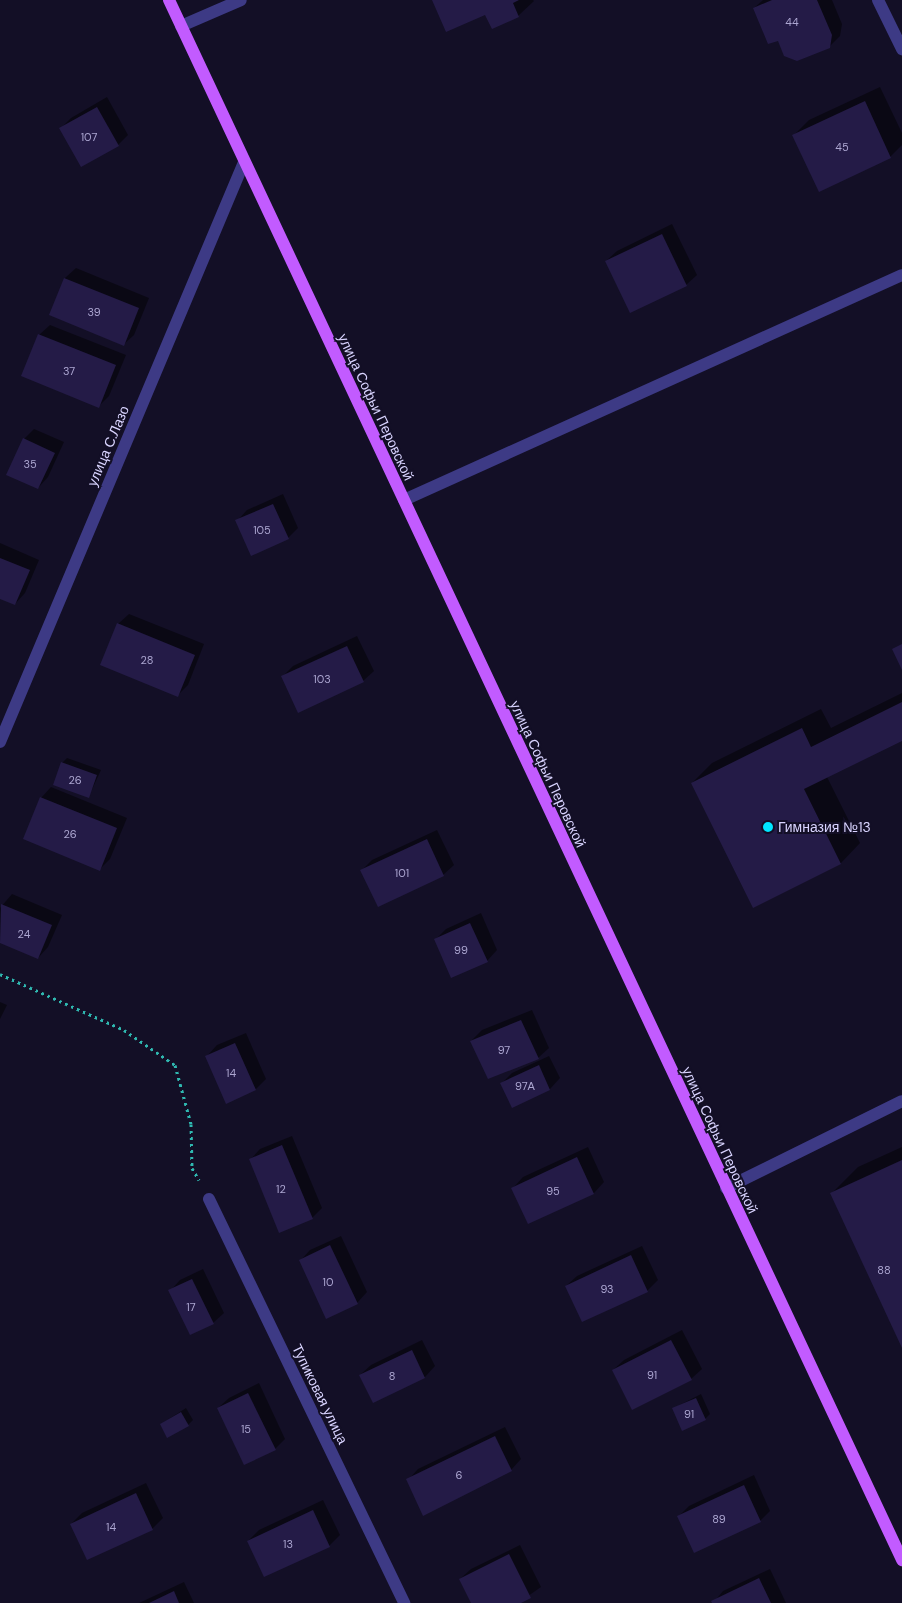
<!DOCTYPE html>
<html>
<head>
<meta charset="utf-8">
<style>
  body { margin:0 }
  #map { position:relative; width:902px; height:1603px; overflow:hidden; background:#130f26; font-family:"DM Sans",sans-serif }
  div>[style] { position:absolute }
  .shadow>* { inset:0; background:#0007 }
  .building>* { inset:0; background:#241b47 }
  .path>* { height:3px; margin-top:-1.5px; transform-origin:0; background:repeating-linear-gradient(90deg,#2fb8b0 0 2.5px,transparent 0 6.5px) }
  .minor>* { height:12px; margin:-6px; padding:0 6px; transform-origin:6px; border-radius:6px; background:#3d3a85 }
  .major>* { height:12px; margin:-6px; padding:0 6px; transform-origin:6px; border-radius:6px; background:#c25bff }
  .dots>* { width:14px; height:14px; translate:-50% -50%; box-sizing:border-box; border:2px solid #130f26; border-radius:50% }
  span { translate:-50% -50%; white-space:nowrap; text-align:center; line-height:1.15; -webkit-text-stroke:4px #130f26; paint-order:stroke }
  .number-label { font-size:11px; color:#aca6d1 }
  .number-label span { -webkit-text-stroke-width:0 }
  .street-label { font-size:14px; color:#d9d4ff }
  .poi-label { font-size:14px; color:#d9d4ff }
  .left { translate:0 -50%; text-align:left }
</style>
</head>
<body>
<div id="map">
  <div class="shadow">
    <i style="clip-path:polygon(433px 0,533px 0,534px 1px,518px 16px,486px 13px)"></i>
    <i style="clip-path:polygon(763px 0,832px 0,842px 24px,840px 36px,829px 47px,778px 39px,754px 8px)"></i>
    <i style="clip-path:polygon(880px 87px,902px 133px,902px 145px,890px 157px,793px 136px,809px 120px)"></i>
    <i style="clip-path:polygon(107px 97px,128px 135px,118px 145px,61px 128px,71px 118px)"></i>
    <i style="clip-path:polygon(672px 224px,697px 275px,686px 285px,606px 261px,617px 251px)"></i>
    <i style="clip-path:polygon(76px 268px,149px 298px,134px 335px,123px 345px,51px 315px,65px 278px)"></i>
    <i style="clip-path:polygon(50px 325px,126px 355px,109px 396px,99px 406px,39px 335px)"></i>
    <i style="clip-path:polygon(34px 429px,64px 442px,48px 477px,38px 488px,24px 439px)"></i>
    <i style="clip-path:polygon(283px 494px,298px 528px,288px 538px,237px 521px,247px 510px)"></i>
    <i style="clip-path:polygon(0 543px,39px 560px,25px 593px,15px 604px,0 598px)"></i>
    <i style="clip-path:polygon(129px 614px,204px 644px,188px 685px,178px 695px,118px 624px)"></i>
    <i style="clip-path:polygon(357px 636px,374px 671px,363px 681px,282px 677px,293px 666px)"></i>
    <i style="clip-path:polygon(902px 693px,902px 739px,827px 777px,860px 843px,841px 863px,753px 906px,692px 783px,712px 763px,821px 709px,831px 728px)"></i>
    <i style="clip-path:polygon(67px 758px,101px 770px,89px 796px,62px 763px)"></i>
    <i style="clip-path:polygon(51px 787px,127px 818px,110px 859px,100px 869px,41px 798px)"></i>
    <i style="clip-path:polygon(437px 830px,454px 865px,443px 875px,362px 870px,372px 860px)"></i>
    <i style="clip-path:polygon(12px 894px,62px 915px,48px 947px,38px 958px,0 942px,0 908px)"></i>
    <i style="clip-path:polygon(481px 913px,497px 950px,487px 961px,436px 939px,446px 929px)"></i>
    <i style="clip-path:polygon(0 1002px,7px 1005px,0 1019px)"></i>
    <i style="clip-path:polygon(532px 1010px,549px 1048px,538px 1058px,471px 1041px,482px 1030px)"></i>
    <i style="clip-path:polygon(246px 1033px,266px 1079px,256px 1089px,227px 1102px,207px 1056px,217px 1045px)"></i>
    <i style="clip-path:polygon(549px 1056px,560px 1078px,550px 1089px,513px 1106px,502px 1083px,512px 1073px)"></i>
    <i style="clip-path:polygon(292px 1136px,322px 1208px,312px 1218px,250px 1160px,260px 1149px)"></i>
    <i style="clip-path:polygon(588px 1147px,604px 1182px,594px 1193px,529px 1222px,513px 1188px,523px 1177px)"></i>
    <i style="clip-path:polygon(902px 1147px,902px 1345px,832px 1193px,858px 1167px)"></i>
    <i style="clip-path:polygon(341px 1236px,367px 1292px,357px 1303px,300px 1261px,310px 1250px)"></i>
    <i style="clip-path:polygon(642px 1246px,658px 1280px,647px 1291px,566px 1286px,577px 1276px)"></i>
    <i style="clip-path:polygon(203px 1269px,224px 1313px,213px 1323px,170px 1291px,180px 1280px)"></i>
    <i style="clip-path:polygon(682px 1330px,702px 1369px,691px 1379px,613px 1370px,624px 1360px)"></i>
    <i style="clip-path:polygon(422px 1340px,435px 1366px,425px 1377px,373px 1402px,360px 1375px,371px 1365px)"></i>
    <i style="clip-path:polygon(259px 1383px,285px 1439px,275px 1449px,218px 1408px,229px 1398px)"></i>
    <i style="clip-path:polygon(701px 1394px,710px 1414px,705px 1419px,674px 1408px)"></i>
    <i style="clip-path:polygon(186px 1408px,193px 1420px,188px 1425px,161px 1424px)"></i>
    <i style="clip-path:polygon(505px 1427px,521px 1459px,511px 1470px,408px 1480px,418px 1469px)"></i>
    <i style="clip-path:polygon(754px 1475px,770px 1511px,760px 1521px,679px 1516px,689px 1506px)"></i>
    <i style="clip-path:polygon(146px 1483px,163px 1518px,152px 1529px,71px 1524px,82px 1513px)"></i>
    <i style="clip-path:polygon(323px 1500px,340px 1535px,329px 1546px,248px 1541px,259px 1530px)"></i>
    <i style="clip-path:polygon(520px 1545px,541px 1587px,518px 1603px,472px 1603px,460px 1579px,471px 1569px)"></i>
    <i style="clip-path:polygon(770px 1569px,786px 1603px,713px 1603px,723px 1591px)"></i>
    <i style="clip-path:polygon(184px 1582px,194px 1603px,139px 1603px)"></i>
  </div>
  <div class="building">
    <i style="clip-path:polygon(432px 0,519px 0,513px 3px,519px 17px,492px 29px,485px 15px,446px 32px)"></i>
    <i style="clip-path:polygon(772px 0,817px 0,832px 35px,830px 48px,797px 61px,784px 56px,778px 41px,768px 44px,753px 8px)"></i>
    <i style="clip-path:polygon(865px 101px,891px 158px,819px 192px,792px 135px)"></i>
    <i style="clip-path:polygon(97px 107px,119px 146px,81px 167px,59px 128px)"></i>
    <i style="clip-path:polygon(662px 234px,687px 286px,630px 313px,605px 261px)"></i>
    <i style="clip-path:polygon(64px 278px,139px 308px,124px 346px,49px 315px)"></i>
    <i style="clip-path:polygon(38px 334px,116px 365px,99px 408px,21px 376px)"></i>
    <i style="clip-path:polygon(23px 438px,55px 453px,38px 489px,6px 475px)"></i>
    <i style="clip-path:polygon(273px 504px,289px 539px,251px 556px,235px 520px)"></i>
    <i style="clip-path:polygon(0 558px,30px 570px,15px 605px,0 599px)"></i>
    <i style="clip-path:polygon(117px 623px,195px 655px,178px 697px,100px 665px)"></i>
    <i style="clip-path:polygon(902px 644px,902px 670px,892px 649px)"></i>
    <i style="clip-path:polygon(347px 646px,364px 682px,298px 713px,281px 676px)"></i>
    <i style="clip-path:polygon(902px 702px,902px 741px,804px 789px,841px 864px,753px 908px,691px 783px,802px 728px,811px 747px)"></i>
    <i style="clip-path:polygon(61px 762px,97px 775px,89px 798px,53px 785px)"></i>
    <i style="clip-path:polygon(40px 797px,117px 828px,100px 871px,23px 839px)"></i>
    <i style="clip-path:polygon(427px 839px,444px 876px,378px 907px,360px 870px)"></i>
    <i style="clip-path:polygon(1px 904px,52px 925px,38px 959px,0 943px)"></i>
    <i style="clip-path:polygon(470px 923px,488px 962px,451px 978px,434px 939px)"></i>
    <i style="clip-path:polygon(521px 1020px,539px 1059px,488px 1079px,470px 1041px)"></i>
    <i style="clip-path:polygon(235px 1043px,256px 1090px,226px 1104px,205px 1056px)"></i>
    <i style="clip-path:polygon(539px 1065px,550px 1090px,512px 1108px,500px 1083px)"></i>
    <i style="clip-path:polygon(282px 1145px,313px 1219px,279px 1233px,249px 1159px)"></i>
    <i style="clip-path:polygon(577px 1157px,594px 1194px,528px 1224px,511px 1188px)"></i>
    <i style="clip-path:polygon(902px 1160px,902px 1348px,830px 1193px)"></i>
    <i style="clip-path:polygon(330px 1245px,358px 1304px,326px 1319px,299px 1260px)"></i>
    <i style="clip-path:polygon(631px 1255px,648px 1292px,582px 1322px,565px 1286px)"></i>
    <i style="clip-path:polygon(192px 1279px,214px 1324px,190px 1335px,168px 1290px)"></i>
    <i style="clip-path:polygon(671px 1340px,692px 1380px,632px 1410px,612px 1370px)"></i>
    <i style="clip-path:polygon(412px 1350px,425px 1378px,373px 1403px,359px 1375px)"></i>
    <i style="clip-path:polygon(248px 1393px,276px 1450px,244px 1465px,217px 1408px)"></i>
    <i style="clip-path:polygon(696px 1398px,706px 1420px,682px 1431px,672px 1408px)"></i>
    <i style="clip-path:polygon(181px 1412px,189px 1426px,167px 1438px,160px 1424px)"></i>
    <i style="clip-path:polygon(495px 1436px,512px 1471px,423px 1516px,406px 1479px)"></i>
    <i style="clip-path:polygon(744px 1485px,761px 1522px,694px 1553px,677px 1516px)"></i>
    <i style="clip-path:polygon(136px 1493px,153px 1530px,87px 1560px,70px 1524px)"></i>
    <i style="clip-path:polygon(313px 1510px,330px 1547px,264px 1577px,247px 1541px)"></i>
    <i style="clip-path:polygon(509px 1554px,531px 1598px,521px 1603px,471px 1603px,459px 1579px)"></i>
    <i style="clip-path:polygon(759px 1578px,771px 1603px,712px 1603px,711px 1601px)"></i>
    <i style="clip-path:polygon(174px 1591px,179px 1603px,149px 1603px)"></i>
  </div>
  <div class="path">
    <i style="left:0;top:974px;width:136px;rotate:24.3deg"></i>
    <i style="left:124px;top:1030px;width:62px;rotate:34.5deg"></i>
    <i style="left:175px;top:1065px;width:61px;rotate:74.8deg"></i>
    <i style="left:191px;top:1124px;width:44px;rotate:88.7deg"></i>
    <i style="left:192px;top:1168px;width:14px;rotate:60deg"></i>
  </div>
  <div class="minor">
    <i style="left:878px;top:0;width:55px;rotate:63.9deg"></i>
    <i style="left:181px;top:26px;width:65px;rotate:-23.4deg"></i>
    <i style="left:404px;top:500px;width:546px;rotate:-24.31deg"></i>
    <i style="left:0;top:742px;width:629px;rotate:-67.18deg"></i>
    <i style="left:726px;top:1188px;width:196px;rotate:-26.3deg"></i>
    <i style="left:209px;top:1199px;width:449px;rotate:64.2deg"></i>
  </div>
  <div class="major">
    <i style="left:169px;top:0;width:1724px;rotate:64.83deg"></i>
  </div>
  <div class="dots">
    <i style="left:768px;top:827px;background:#00e5ff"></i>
  </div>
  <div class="number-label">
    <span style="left:792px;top:22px">44</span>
    <span style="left:89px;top:137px">107</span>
    <span style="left:842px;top:147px">45</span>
    <span style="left:94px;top:312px">39</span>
    <span style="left:69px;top:371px">37</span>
    <span style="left:30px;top:464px">35</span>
    <span style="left:262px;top:530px">105</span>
    <span style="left:147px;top:660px">28</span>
    <span style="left:322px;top:679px">103</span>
    <span style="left:75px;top:780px">26</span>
    <span style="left:70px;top:834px">26</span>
    <span style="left:402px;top:873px">101</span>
    <span style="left:24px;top:934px">24</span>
    <span style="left:461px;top:950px">99</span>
    <span style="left:504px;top:1050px">97</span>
    <span style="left:231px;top:1073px">14</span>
    <span style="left:525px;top:1086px">97А</span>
    <span style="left:281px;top:1189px">12</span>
    <span style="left:553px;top:1191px">95</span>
    <span style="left:884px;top:1270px">88</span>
    <span style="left:328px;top:1282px">10</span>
    <span style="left:607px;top:1289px">93</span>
    <span style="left:191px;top:1307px">17</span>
    <span style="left:652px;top:1375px">91</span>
    <span style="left:392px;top:1376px">8</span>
    <span style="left:689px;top:1414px">91</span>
    <span style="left:246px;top:1429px">15</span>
    <span style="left:459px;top:1475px">6</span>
    <span style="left:719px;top:1519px">89</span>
    <span style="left:111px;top:1527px">14</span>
    <span style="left:288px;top:1544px">13</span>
  </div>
  <div class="street-label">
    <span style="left:376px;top:407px;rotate:65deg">улица Софьи Перовской</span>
    <span style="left:108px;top:446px;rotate:-67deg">улица С.Лазо</span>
    <span style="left:548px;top:774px;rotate:65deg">улица Софьи Перовской</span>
    <span style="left:720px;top:1140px;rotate:65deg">улица Софьи Перовской</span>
    <span style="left:320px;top:1394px;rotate:64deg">Тупиковая улица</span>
  </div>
  <div class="poi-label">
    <span class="left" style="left:778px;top:827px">Гимназия №13</span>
  </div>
</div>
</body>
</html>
